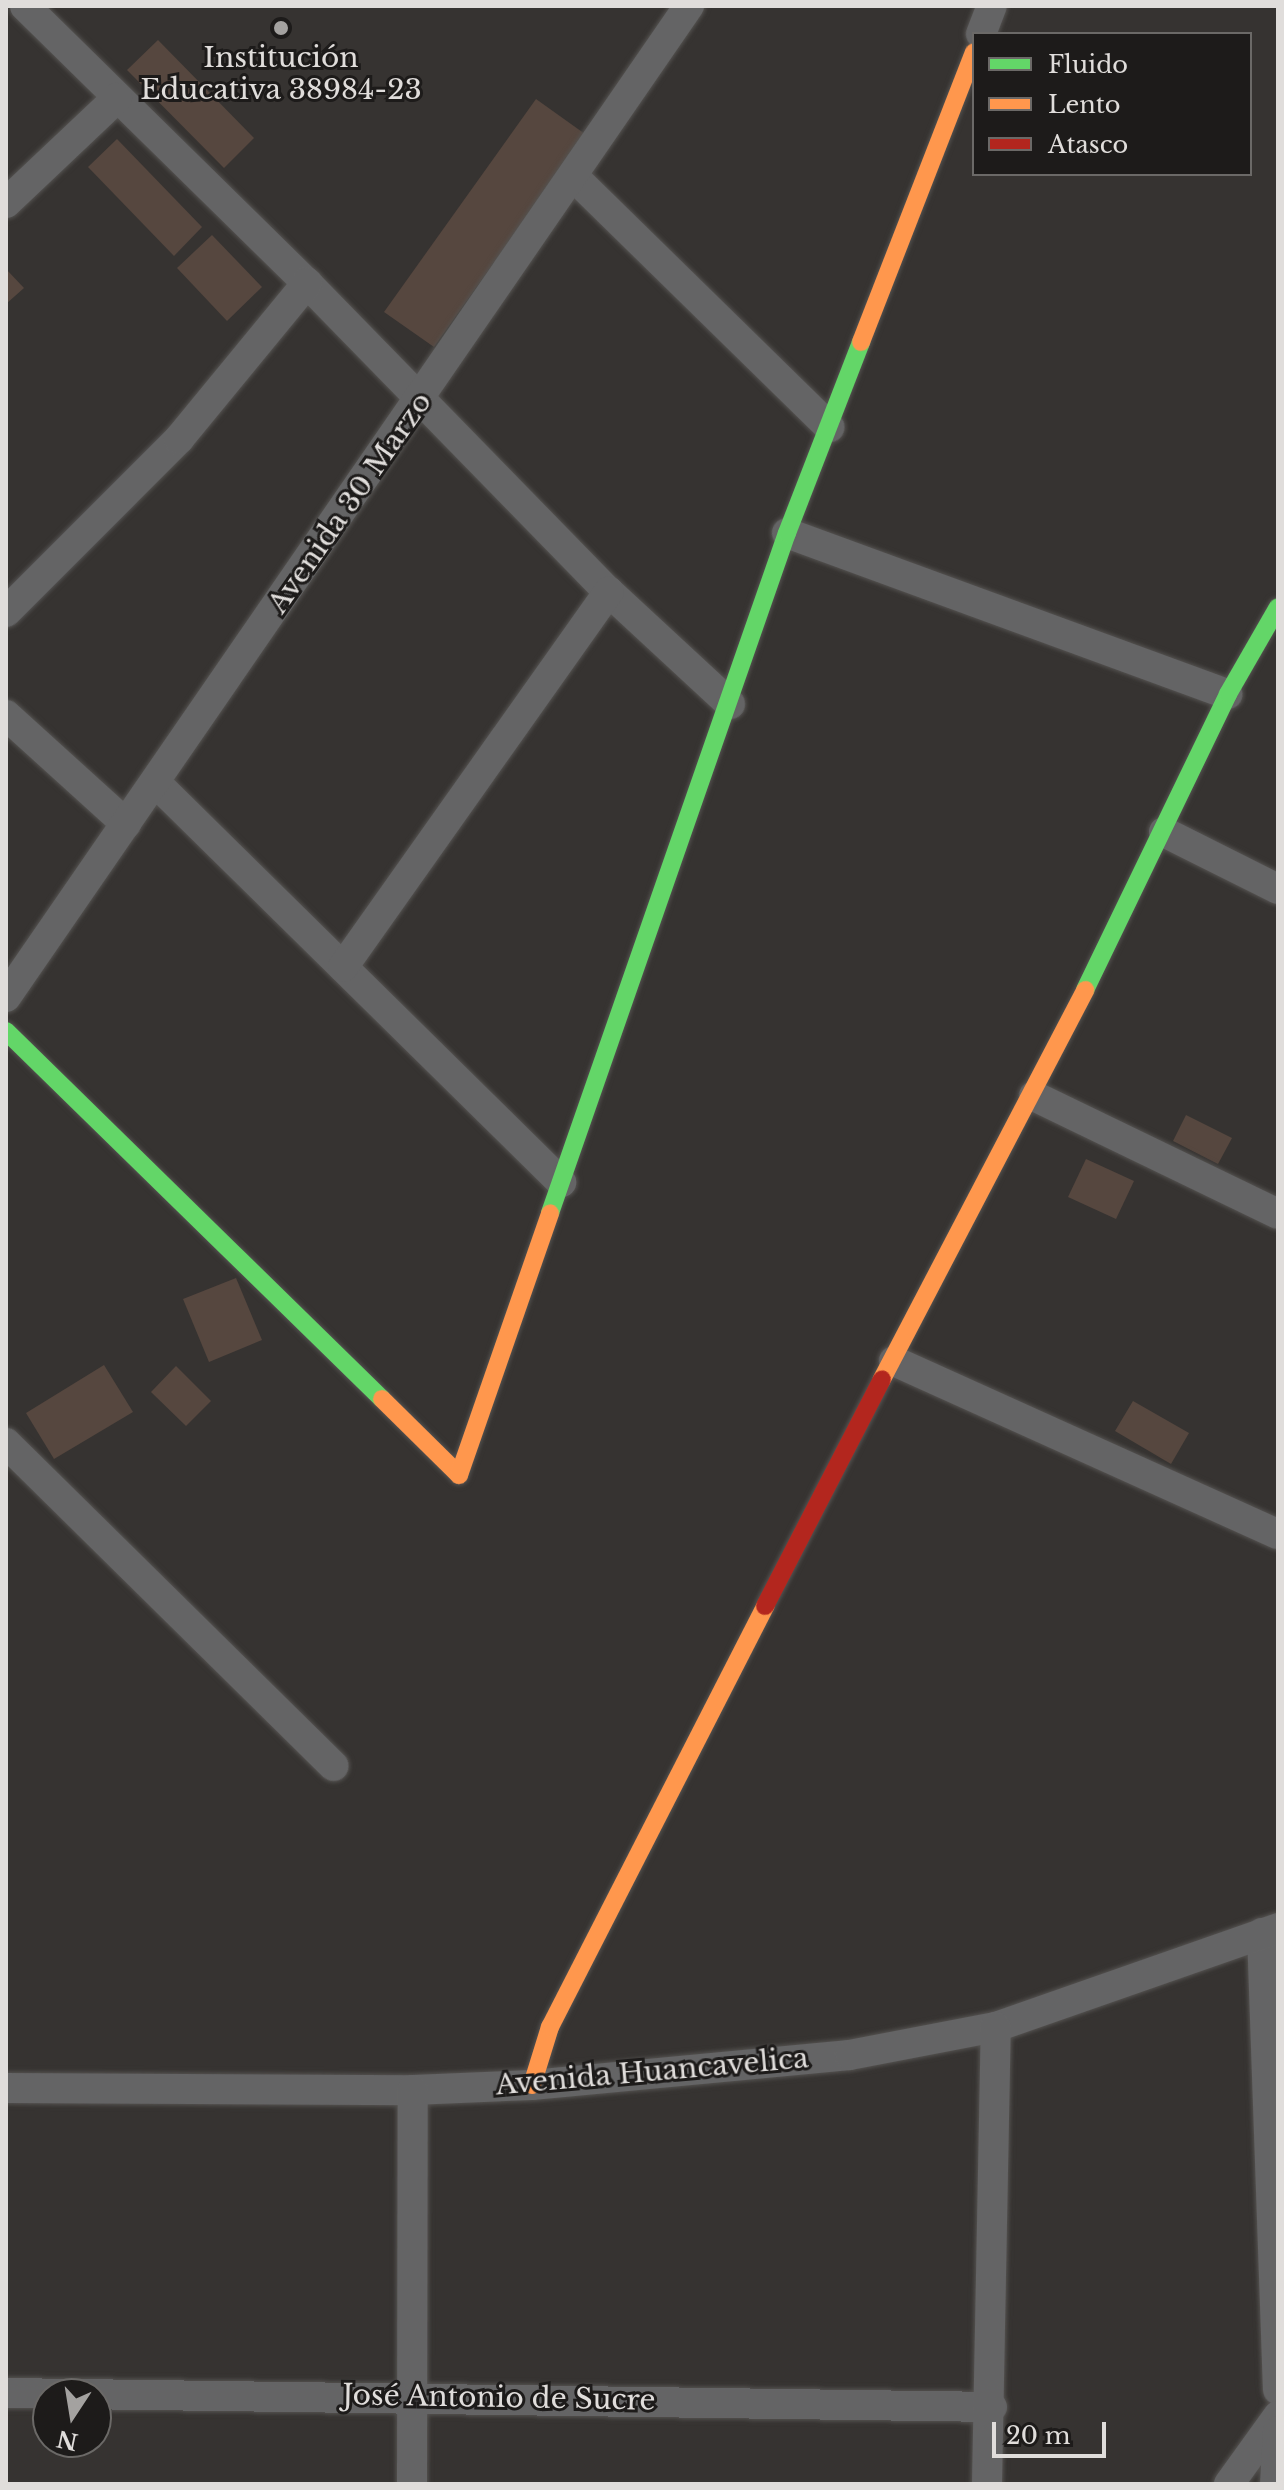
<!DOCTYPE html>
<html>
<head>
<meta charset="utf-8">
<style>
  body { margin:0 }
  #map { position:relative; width:1284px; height:2490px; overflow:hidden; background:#363331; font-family:"Libre Baskerville",serif }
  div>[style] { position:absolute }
  .building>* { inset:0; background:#56473f }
  .roads { filter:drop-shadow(0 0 2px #545250) drop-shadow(0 0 2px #545250) }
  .street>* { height:30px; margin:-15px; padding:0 15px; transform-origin:15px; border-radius:15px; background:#646465 }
  .fast>* { height:18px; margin:-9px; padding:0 9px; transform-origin:9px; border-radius:9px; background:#63d668 }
  .slow>* { height:18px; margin:-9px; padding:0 9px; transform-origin:9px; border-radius:9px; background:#ff974d }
  .jam>* { height:18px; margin:-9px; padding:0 9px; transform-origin:9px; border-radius:9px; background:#b3261e }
  .dots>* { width:22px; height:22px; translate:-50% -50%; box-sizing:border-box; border:4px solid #1d1b1a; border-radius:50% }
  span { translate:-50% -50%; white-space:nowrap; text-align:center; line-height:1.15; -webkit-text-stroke:6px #1d1b1a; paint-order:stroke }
  .poi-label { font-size:28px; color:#e0dddb }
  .street-label { font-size:28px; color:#e0dddb }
  .frame { position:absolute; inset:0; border:8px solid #e0dddb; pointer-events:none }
  .legend { position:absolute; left:972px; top:32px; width:280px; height:144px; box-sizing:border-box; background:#1d1b1a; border:2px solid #6b6967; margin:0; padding:10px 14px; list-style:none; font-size:24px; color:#e0dddb }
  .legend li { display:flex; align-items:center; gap:16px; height:40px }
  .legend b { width:40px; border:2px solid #6b6967 }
  .north { position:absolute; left:32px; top:2378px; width:80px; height:80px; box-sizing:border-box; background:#1d1b1a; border:2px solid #6b6967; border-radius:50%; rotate:192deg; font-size:22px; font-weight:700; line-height:32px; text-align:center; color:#e0dddb }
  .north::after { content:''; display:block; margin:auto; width:28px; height:36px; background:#a4a2a0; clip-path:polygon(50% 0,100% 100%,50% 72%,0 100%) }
  .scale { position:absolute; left:992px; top:2422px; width:114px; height:36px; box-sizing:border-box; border:4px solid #e0dddb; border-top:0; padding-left:10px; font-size:24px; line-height:28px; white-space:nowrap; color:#e0dddb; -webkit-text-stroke:6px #1d1b1a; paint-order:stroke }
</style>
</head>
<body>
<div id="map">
  <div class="building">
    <i style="clip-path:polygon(158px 40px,254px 138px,224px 168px,127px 70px)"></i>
    <i style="clip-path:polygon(536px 99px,585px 134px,434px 347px,384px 312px)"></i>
    <i style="clip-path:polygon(117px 139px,202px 227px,174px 256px,88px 167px)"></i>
    <i style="clip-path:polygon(212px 235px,262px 287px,227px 321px,177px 268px)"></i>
    <i style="clip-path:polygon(6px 269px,24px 288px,6px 304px)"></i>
    <i style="clip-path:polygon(1186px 1115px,1232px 1138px,1218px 1164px,1173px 1141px)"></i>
    <i style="clip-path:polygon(1086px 1159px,1134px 1181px,1116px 1219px,1068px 1197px)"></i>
    <i style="clip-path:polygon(236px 1278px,262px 1340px,209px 1362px,183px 1299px)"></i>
    <i style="clip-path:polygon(104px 1365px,133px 1412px,54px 1459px,26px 1413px)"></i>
    <i style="clip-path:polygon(176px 1366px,211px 1401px,186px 1426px,151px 1392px)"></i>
    <i style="clip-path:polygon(1133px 1401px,1189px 1433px,1171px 1464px,1115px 1431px)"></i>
  </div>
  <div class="roads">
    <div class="street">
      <i style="left:25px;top:6px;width:395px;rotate:44.5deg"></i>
      <i style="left:307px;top:283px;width:432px;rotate:45.7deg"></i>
      <i style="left:609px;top:592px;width:165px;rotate:42.8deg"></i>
      <i style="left:981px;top:34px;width:30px;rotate:-69deg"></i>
      <i style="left:573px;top:176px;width:359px;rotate:44.4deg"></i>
      <i style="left:6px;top:203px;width:153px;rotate:-43.4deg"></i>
      <i style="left:787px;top:533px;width:469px;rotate:20.1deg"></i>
      <i style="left:6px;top:612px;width:245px;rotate:-45deg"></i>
      <i style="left:179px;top:439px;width:202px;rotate:-50.6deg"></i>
      <i style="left:6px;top:715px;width:162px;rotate:42.2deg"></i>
      <i style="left:156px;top:783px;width:569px;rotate:44.57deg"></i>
      <i style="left:1164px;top:832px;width:127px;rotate:26.6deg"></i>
      <i style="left:343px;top:967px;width:460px;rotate:-54.7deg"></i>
      <i style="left:6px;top:997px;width:1204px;rotate:-55.43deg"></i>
      <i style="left:1034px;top:1096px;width:271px;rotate:25.8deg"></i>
      <i style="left:894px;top:1361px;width:421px;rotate:24.3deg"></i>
      <i style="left:6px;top:1443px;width:460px;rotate:44.6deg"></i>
      <i style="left:1262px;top:1933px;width:457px;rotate:88deg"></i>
      <i style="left:6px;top:2088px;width:407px;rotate:0.3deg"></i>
      <i style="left:413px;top:2090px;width:119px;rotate:-2.4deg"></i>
      <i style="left:532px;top:2085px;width:319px;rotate:-5.4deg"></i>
      <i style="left:850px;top:2055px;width:149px;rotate:-10.9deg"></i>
      <i style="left:996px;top:2027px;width:299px;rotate:-19.3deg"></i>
      <i style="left:6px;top:2393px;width:986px;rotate:0.81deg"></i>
      <i style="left:412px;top:2484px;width:394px;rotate:-89.9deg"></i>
      <i style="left:987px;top:2484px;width:457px;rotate:-88.9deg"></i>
      <i style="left:1229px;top:2484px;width:84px;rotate:-54.2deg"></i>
      <i style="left:1275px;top:2484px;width:53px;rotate:-86.8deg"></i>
    </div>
    <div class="fast">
      <i style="left:1085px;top:990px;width:329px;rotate:-64.2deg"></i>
      <i style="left:1228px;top:694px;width:100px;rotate:-60.1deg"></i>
      <i style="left:6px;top:1031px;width:526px;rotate:44.38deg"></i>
      <i style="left:550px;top:1213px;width:720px;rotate:-70.79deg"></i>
      <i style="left:787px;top:533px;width:205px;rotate:-68.8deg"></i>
    </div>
    <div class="slow">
      <i style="left:861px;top:342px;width:311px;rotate:-68.7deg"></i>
      <i style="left:882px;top:1379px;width:439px;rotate:-62.4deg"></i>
      <i style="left:382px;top:1399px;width:108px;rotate:44.6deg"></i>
      <i style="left:459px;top:1475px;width:277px;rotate:-70.8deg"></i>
      <i style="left:532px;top:2085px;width:61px;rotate:-72.8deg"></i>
      <i style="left:550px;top:2027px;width:473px;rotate:-62.9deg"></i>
    </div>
    <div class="jam">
      <i style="left:765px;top:1606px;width:255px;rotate:-62.7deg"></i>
    </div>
  </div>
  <div class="dots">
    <i style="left:281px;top:28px;background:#a4a2a0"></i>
  </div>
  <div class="poi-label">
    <span style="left:281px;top:74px">Institución<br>Educativa 38984-23</span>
  </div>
  <div class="street-label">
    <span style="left:350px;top:503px;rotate:-55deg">Avenida 30 Marzo</span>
    <span style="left:652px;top:2072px;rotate:-5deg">Avenida Huancavelica</span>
    <span style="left:499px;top:2398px;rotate:1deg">José Antonio de Sucre</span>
  </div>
  <div class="frame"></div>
  <ul class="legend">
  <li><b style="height:10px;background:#63d668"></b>Fluido</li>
  <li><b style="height:10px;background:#ff974d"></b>Lento</li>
  <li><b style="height:10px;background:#b3261e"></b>Atasco</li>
  </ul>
  <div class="north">N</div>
  <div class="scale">20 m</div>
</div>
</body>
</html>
